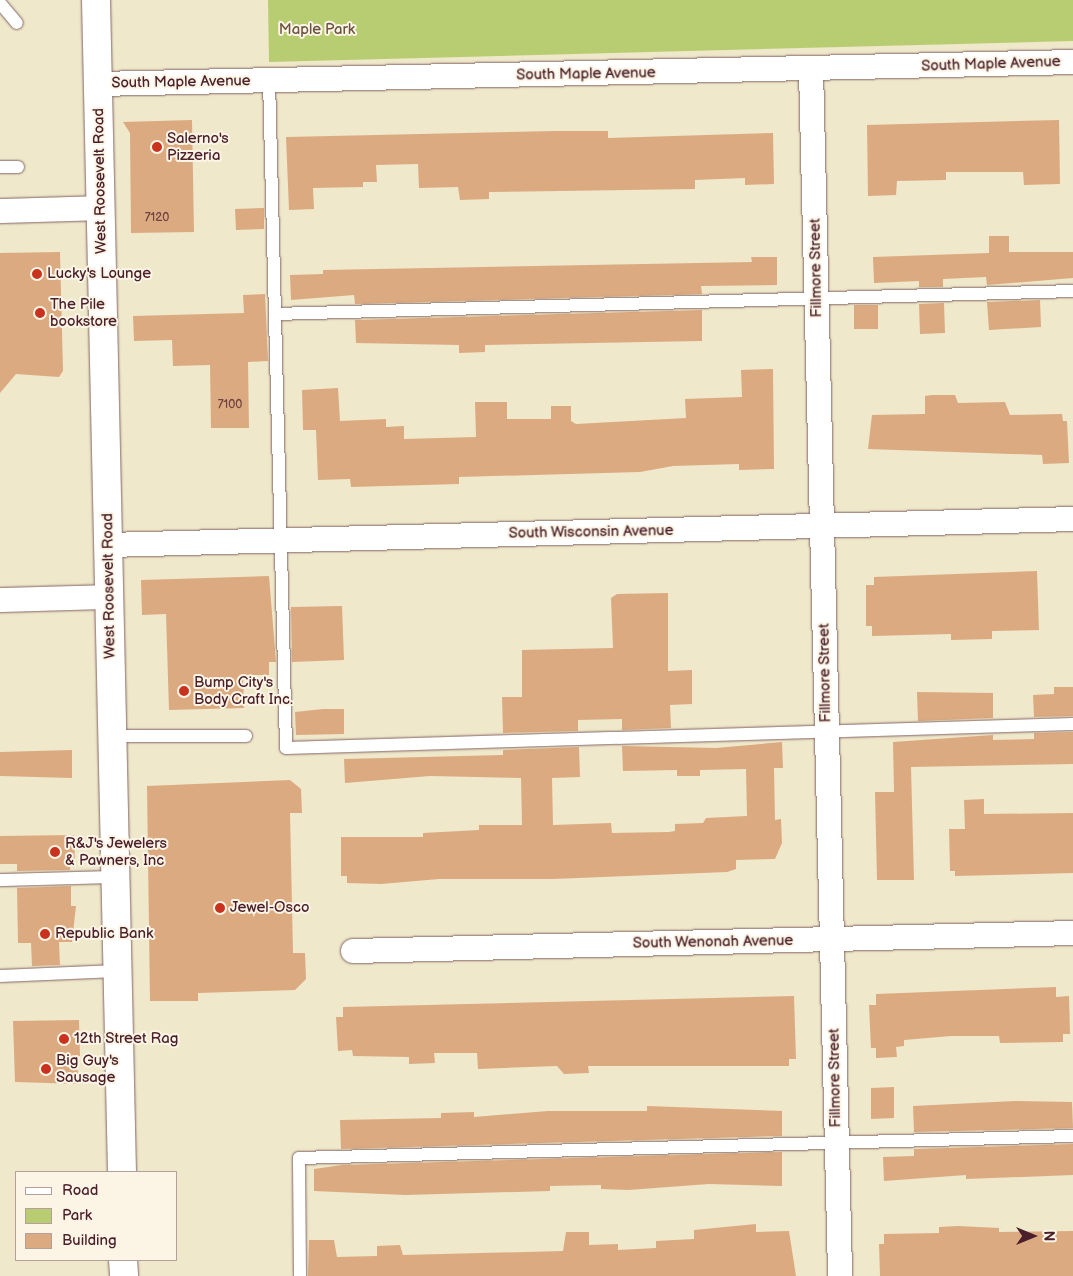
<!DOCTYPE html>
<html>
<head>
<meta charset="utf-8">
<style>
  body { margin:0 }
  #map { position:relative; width:1073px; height:1276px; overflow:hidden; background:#efe8cb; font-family:"Balsamiq Sans",sans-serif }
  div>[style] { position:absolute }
  .green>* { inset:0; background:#b8cd72 }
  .building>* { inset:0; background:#dcaa80 }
  .roads { filter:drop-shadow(0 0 1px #846563) drop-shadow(0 0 1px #846563) }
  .service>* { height:12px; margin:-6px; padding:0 6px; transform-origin:6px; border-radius:6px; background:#fff }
  .minor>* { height:24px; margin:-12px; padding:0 12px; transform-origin:12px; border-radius:12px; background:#fff }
  .secondary>* { height:28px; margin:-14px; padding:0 14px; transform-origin:14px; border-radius:14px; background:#fff }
  .dots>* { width:14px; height:14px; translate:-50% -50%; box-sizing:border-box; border:2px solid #fcf5e5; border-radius:50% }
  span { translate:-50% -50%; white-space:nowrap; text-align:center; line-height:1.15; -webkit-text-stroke:4px #fcf5e5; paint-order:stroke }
  .number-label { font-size:12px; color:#6e4240 }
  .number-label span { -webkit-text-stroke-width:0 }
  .park-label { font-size:15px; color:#6b5340 }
  .street-label { font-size:15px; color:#4a1f2b }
  .poi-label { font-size:15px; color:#4a1f2b }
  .left { translate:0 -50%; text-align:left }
  .legend { position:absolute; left:15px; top:1171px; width:162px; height:90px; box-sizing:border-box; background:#fcf5e5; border:1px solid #b59f9b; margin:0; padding:6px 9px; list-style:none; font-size:15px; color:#4a1f2b }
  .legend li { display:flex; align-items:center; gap:10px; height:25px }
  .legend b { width:25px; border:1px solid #b59f9b }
  .north { position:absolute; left:1008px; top:1211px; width:50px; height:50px; -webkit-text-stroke:4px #fcf5e5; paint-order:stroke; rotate:90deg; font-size:14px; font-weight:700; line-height:20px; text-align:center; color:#4a1f2b }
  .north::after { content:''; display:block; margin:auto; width:18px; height:22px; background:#4a1f2b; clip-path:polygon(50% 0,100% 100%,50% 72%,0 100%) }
</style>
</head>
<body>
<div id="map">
  <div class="green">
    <i style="clip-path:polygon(268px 0,1073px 0,1073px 41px,269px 62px)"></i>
  </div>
  <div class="building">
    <i style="clip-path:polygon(192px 120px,194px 232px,131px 233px,130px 133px,123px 122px)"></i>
    <i style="clip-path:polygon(1059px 120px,1060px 184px,1024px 185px,1023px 172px,946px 172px,946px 180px,897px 181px,896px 195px,868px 196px,867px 125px)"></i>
    <i style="clip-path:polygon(556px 131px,608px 131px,608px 138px,773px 133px,774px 184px,745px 185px,745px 178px,695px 180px,695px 189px,489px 192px,489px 199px,460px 200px,458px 187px,419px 188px,418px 164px,376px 165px,377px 182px,363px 182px,363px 187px,313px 188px,314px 209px,289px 210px,286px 137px)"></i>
    <i style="clip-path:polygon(264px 208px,264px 229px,236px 230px,235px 209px)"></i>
    <i style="clip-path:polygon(989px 236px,1009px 236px,1009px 252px,1073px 252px,1073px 278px,987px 285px,986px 277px,943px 279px,943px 287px,919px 287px,919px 281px,874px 283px,873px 257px,989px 253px)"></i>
    <i style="clip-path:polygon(60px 252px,63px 371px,59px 377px,16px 374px,0 393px,0 253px)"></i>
    <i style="clip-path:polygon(751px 257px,777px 257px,777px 285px,701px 286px,702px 294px,355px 304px,354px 295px,291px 300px,290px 275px,323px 274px,323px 270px,752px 262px)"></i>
    <i style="clip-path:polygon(265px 294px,268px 361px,248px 362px,249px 428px,211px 428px,210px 365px,173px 366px,172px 340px,134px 341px,133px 316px,244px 313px,243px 295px)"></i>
    <i style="clip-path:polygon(1040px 300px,1041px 327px,989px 330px,987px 302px)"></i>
    <i style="clip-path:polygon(944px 303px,945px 333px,920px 334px,919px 304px)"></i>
    <i style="clip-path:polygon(854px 305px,878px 305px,878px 329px,854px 329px)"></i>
    <i style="clip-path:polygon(702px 310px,702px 341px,485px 345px,485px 352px,459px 353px,459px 345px,356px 343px,355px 320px)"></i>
    <i style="clip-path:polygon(773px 369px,774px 469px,739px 470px,739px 464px,673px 466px,640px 472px,459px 477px,459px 484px,351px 487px,350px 479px,318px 480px,316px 430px,303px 430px,302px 390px,338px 388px,340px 421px,386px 419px,386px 427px,404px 426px,404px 439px,476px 437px,475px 402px,507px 402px,507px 419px,551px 419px,551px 406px,571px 406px,571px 421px,576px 424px,686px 418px,685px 399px,742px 397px,741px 370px)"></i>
    <i style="clip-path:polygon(932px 395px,955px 395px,958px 403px,1005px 402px,1010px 415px,1062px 414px,1063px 421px,1067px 421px,1069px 463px,1043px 464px,1042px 455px,868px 449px,872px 415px,925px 414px,925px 396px)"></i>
    <i style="clip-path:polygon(1037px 571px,1039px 630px,992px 631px,992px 639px,951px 640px,951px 634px,872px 636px,872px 626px,866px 626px,866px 585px,874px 585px,874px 577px)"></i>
    <i style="clip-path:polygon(269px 576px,276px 662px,269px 662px,269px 675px,243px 675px,244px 708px,169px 710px,166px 614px,142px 615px,141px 580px)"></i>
    <i style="clip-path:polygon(668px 593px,668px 671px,692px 670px,692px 704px,670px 705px,671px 728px,622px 730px,622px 719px,578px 720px,578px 731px,503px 733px,502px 697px,522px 697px,522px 650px,613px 648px,611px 598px,617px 594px)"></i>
    <i style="clip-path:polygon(342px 606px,344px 660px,292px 662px,291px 607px)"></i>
    <i style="clip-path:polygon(1054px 687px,1073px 687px,1073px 716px,1034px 717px,1033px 695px,1054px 694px)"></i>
    <i style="clip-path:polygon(917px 692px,993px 693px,993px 718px,918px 721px)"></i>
    <i style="clip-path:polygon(323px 709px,344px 709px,344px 734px,296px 735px,295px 712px)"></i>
    <i style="clip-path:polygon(1073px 732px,1073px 764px,911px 767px,914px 880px,877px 880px,875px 792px,894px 792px,893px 742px,993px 735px,993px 740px,1034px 739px,1034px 733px)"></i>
    <i style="clip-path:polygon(782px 742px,783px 768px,774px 768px,775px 820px,781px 819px,782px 843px,775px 859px,736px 860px,736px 869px,727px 872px,553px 879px,439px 879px,381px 884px,347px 883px,347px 876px,341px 876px,341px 837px,423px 837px,423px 833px,479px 830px,479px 825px,522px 825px,521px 778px,430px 776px,345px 783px,344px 759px,503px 755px,503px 750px,579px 747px,580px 777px,552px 778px,553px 825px,611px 823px,612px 833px,669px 832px,675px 831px,675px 824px,703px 823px,706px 818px,747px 816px,746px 769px,700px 770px,700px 776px,677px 776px,677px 770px,623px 771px,622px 746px,716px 748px)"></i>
    <i style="clip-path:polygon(72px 750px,72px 778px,0 776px,0 752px)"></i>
    <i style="clip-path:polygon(290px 780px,301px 789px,302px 813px,290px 813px,293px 953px,305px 953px,306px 979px,295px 990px,198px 993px,198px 1001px,150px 1001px,147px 786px)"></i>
    <i style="clip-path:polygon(984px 799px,984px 814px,1073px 813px,1073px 873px,955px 876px,955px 871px,950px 871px,949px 829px,965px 829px,964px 800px)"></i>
    <i style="clip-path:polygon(74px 835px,75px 863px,70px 863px,70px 870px,17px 871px,17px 864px,0 864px,0 836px)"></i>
    <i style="clip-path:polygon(71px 886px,71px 906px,76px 906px,72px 942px,59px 942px,60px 965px,32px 966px,31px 943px,18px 943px,17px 888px)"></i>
    <i style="clip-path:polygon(1056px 987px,1056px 997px,1069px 996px,1070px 1034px,1063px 1034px,1063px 1042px,1000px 1043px,999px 1036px,951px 1036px,904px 1040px,904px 1046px,896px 1047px,897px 1057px,876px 1058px,876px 1048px,871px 1048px,869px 1005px,876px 1005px,876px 994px)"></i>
    <i style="clip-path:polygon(794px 996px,796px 1059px,789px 1059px,789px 1066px,588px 1066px,589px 1073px,564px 1074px,557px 1066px,478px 1069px,477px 1053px,434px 1053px,435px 1063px,409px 1064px,409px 1057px,353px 1056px,352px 1050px,338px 1051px,336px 1017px,343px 1017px,343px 1007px)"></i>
    <i style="clip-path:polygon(79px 1020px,80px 1056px,74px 1056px,81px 1084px,15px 1082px,13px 1021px)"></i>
    <i style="clip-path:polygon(894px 1087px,894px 1118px,871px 1119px,871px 1088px)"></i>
    <i style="clip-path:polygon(1015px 1101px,1072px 1102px,1073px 1128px,914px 1132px,913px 1106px)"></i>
    <i style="clip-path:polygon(647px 1106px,782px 1111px,782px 1136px,341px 1149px,340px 1120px,441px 1118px,441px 1113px,474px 1112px,474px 1117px,548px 1111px,647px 1111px)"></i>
    <i style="clip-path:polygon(1073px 1144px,1073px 1175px,966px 1179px,966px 1175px,884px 1181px,883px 1157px,914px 1156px,914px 1149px)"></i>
    <i style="clip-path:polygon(782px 1152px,782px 1186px,709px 1184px,628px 1190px,601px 1189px,601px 1185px,550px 1186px,550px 1191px,405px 1195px,314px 1191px,314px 1169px,342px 1165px)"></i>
    <i style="clip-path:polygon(756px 1224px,756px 1232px,789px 1231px,796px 1276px,308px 1276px,309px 1240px,334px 1240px,337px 1257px,377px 1256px,377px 1246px,400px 1245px,403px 1255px,563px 1251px,566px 1232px,589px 1232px,589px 1245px,618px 1244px,618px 1250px,656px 1248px,656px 1241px,694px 1239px,694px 1230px)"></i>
    <i style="clip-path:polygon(958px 1226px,999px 1228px,999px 1232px,1073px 1231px,1073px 1276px,880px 1276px,879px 1244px,884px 1244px,884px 1234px,939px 1233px,939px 1227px)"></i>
  </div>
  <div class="roads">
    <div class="service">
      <i style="left:0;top:3px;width:26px;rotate:50deg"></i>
      <i style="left:269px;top:80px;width:668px;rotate:88.54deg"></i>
      <i style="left:286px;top:748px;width:787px;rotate:-1.75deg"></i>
      <i style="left:0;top:167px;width:18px"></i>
      <i style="left:275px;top:314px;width:798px;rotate:-1.65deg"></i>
      <i style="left:112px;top:736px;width:134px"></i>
      <i style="left:0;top:880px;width:115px;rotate:-1.5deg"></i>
      <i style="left:0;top:976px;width:117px;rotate:-2.4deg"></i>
      <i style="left:300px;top:1276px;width:118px;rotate:-90.5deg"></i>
      <i style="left:299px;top:1158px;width:774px;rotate:-1.63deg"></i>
    </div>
    <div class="minor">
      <i style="left:811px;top:69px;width:1207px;rotate:88.62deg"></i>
      <i style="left:98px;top:84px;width:975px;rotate:-1.29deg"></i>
      <i style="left:0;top:211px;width:101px;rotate:-1.7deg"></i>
      <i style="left:108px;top:545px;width:965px;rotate:-1.54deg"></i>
      <i style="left:0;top:600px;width:109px;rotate:-1.6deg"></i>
      <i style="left:353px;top:951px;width:720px;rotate:-1.43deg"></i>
    </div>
    <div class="secondary">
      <i style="left:96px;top:0;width:1172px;rotate:88.73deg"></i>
      <i style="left:123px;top:1260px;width:16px;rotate:86deg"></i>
    </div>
  </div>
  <div class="dots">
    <i style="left:157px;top:147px;background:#c8321e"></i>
    <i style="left:37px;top:274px;background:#c8321e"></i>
    <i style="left:40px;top:313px;background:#c8321e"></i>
    <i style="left:184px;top:691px;background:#c8321e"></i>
    <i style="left:55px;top:852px;background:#c8321e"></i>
    <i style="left:220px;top:908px;background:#c8321e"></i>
    <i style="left:45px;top:934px;background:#c8321e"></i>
    <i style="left:64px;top:1039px;background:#c8321e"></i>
    <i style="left:46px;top:1069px;background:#c8321e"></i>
  </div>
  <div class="number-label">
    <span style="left:157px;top:218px">7120</span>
    <span style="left:230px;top:405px">7100</span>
  </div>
  <div class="park-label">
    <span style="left:317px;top:30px">Maple Park</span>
  </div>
  <div class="street-label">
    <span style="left:991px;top:64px;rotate:-2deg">South Maple Avenue</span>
    <span style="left:586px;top:74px;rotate:-1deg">South Maple Avenue</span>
    <span style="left:181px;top:82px;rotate:-1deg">South Maple Avenue</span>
    <span style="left:100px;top:181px;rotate:-91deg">West Roosevelt Road</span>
    <span style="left:816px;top:268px;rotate:-91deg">Fillmore Street</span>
    <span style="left:591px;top:532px;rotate:-1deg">South Wisconsin Avenue</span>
    <span style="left:109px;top:586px;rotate:-91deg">West Roosevelt Road</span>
    <span style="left:825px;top:673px;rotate:-91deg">Fillmore Street</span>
    <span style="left:713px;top:942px;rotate:-1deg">South Wenonah Avenue</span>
    <span style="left:835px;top:1078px;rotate:-91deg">Fillmore Street</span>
  </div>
  <div class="poi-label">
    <span class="left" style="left:167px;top:147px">Salerno's<br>Pizzeria</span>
    <span class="left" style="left:47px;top:274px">Lucky's Lounge</span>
    <span class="left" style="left:50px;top:313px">The Pile<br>bookstore</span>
    <span class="left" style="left:194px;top:691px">Bump City's<br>Body Craft Inc.</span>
    <span class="left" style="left:65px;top:852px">R&amp;J's Jewelers<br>&amp; Pawners, Inc</span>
    <span class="left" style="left:230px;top:908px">Jewel-Osco</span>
    <span class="left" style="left:55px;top:934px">Republic Bank</span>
    <span class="left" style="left:74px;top:1039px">12th Street Rag</span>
    <span class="left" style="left:56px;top:1069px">Big Guy's<br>Sausage</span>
  </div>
  <ul class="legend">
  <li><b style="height:6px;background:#fff"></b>Road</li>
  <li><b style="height:14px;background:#b8cd72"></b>Park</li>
  <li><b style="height:14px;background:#dcaa80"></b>Building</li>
  </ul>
  <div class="north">N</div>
</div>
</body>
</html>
